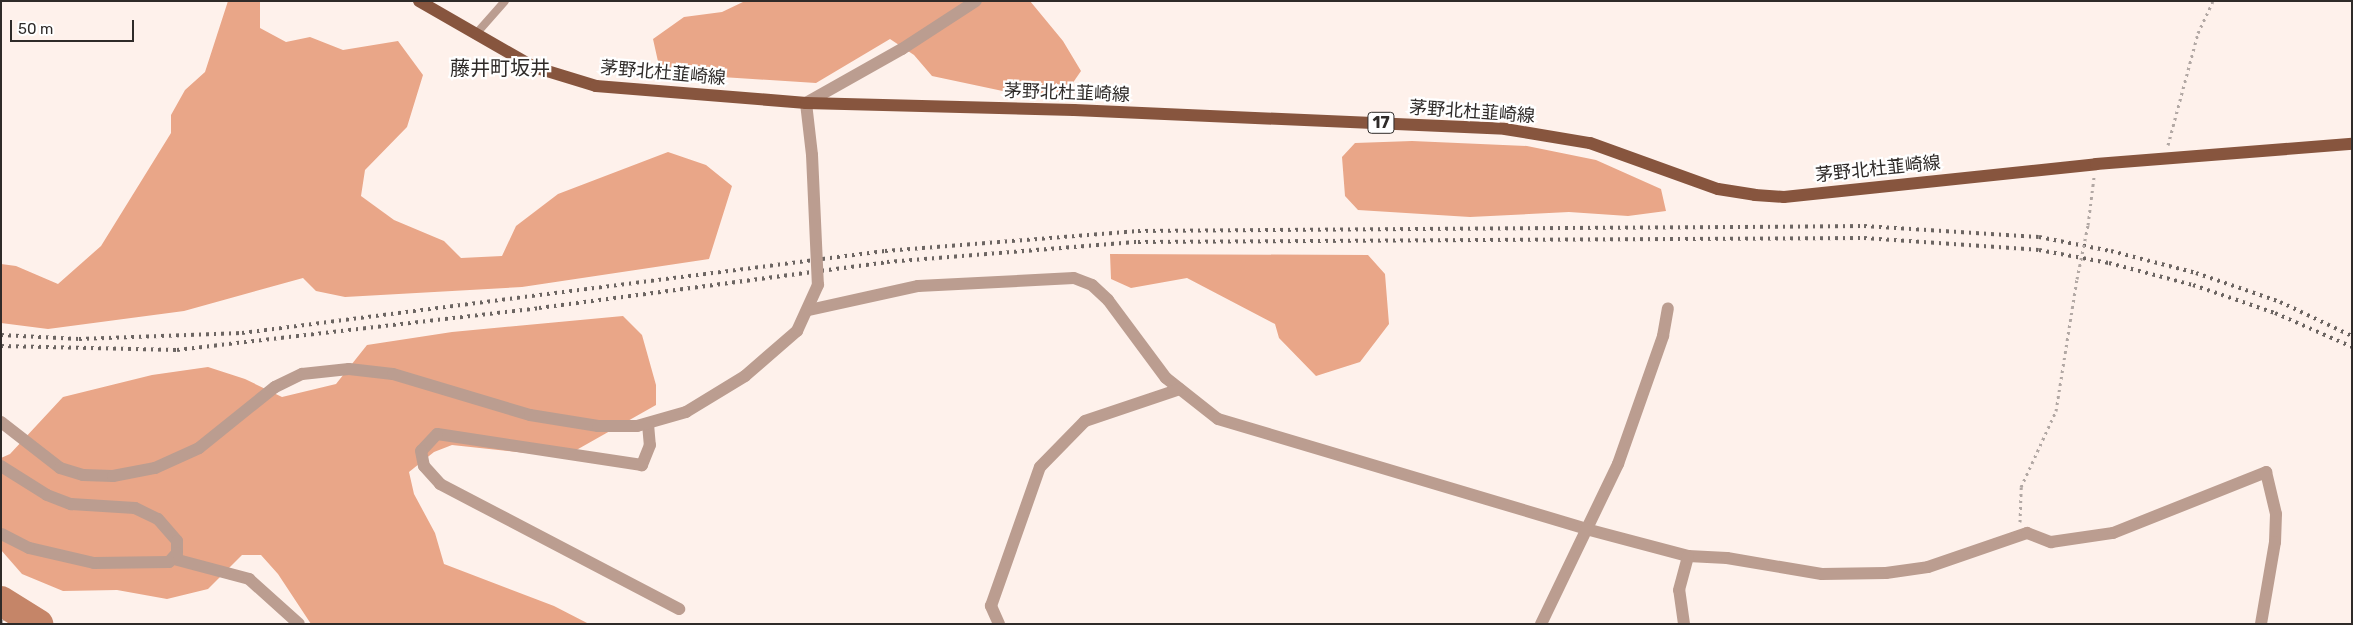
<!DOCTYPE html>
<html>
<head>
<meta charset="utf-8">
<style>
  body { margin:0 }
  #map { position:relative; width:2353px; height:625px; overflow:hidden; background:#fef1eb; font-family:Rubik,"Noto Sans JP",sans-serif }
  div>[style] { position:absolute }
  .forest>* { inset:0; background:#e9a688 }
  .river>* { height:30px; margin:-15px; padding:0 15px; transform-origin:15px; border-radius:15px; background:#c58568 }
  .path>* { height:3px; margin-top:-1.5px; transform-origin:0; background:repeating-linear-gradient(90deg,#b2a8a4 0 2.5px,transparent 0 6.5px) }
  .service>* { height:8px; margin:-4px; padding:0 4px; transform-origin:4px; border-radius:4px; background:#bb9d90 }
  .minor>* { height:12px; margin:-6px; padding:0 6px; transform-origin:6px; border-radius:6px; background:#bb9d90 }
  .tertiary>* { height:12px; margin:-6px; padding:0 6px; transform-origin:6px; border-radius:6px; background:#bb9d90 }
  .primary>* { height:12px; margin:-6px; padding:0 6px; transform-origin:6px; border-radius:6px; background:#87553e }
  .rail>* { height:4px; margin-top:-2px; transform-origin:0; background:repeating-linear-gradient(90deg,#6c6562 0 2.5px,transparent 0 7.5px) }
  .path-bridge>* { height:3px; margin-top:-1.5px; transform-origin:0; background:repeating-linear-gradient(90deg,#b2a8a4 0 2.5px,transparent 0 6.5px) }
  .tertiary-bridge>* { height:12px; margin:-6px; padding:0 6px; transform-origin:6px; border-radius:6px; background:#bb9d90 }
  span { translate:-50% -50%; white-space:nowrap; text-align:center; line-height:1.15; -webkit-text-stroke:4.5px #fff; paint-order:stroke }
  .shield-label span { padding:1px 4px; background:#fff; border:1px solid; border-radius:4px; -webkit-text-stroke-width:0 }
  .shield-label { font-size:16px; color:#2f2b29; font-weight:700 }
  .street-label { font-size:18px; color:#2f2b29 }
  .quarter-label { font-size:20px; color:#2f2b29 }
  .frame { position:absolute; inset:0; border:2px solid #2f2b29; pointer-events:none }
  .scale { position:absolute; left:10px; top:20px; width:124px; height:22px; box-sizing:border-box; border:2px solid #2f2b29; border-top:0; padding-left:6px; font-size:15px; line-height:18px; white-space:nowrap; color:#2f2b29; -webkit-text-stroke:4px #fff; paint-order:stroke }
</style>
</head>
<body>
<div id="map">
  <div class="forest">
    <i style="clip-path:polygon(228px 1px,260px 1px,260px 28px,286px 42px,310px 37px,343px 50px,398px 41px,423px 75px,407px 127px,365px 170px,361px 196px,394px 220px,444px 241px,461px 258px,502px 256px,516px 226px,558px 194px,668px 152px,706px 165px,732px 186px,709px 259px,522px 287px,345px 297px,316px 291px,303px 278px,184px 311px,48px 329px,1px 323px,1px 264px,16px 266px,58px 284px,101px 246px,171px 133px,171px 115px,185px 90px,205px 72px)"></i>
    <i style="clip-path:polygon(745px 1px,1030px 1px,1063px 41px,1081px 71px,1070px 87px,1052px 96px,1022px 95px,932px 76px,914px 55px,890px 39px,816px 83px,691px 75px,659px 66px,653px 39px,684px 17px,722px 12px)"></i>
    <i style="clip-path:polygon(1412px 141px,1527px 146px,1596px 160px,1661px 189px,1666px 211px,1628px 216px,1569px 212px,1470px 217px,1358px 210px,1345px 196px,1342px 157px,1355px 143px)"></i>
    <i style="clip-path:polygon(1110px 254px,1368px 255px,1385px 274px,1389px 324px,1360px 362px,1316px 376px,1279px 338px,1275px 324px,1187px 278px,1131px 288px,1111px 279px)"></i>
    <i style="clip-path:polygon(623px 316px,642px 335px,656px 385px,656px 405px,564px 457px,452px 445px,434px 452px,409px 472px,414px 494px,435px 533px,444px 564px,554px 606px,589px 624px,311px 624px,278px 574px,261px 555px,242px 555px,208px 589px,167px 599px,117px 590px,63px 591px,22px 574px,1px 550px,1px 458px,10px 454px,63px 397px,152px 375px,208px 367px,245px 379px,282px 397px,336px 384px,367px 345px,452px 332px)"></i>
  </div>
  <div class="river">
    <i style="left:1px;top:601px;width:44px;rotate:31.9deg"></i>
  </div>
  <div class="path">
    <i style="left:2168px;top:145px;width:116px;rotate:-75deg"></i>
    <i style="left:2198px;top:33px;width:35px;rotate:-65deg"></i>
    <i style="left:2088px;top:225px;width:48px;rotate:-82.9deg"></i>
    <i style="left:2020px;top:522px;width:35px;rotate:-88deg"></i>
    <i style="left:2021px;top:487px;width:84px;rotate:-65.3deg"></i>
    <i style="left:2056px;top:411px;width:134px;rotate:-81deg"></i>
    <i style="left:1px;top:620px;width:7px;rotate:34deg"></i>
  </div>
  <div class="service">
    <i style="left:475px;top:35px;width:45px;rotate:-48.6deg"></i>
  </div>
  <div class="minor">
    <i style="left:806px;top:103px;width:110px;rotate:-29.4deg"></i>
    <i style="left:902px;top:49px;width:88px;rotate:-33deg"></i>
    <i style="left:809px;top:310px;width:112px;rotate:-12.4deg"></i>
    <i style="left:918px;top:286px;width:156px;rotate:-2.9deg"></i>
    <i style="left:1074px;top:278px;width:19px;rotate:21deg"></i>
    <i style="left:1092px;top:285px;width:22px;rotate:43deg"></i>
    <i style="left:1108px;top:300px;width:97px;rotate:53.4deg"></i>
    <i style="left:1166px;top:378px;width:66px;rotate:38.3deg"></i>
    <i style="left:1218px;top:419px;width:384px;rotate:16.6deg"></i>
    <i style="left:1586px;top:529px;width:106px;rotate:14.8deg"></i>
    <i style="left:1688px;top:556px;width:39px;rotate:3deg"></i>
    <i style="left:1727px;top:558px;width:96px;rotate:9.6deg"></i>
    <i style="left:1822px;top:574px;width:64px;rotate:-0.9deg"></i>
    <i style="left:1886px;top:573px;width:42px;rotate:-8.1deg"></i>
    <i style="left:1928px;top:567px;width:105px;rotate:-19deg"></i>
    <i style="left:2027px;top:533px;width:26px;rotate:21deg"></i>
    <i style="left:2051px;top:542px;width:63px;rotate:-8.3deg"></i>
    <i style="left:2113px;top:533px;width:165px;rotate:-21.7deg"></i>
    <i style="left:2266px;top:472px;width:43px;rotate:76.6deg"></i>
    <i style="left:2276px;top:514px;width:28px;rotate:92deg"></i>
    <i style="left:2275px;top:542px;width:83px;rotate:99.7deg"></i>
    <i style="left:648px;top:424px;width:21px;rotate:85deg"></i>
    <i style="left:650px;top:445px;width:22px;rotate:112deg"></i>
    <i style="left:642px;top:465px;width:207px;rotate:-171.4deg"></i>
    <i style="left:437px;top:434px;width:23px;rotate:133deg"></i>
    <i style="left:421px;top:451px;width:15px;rotate:79deg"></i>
    <i style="left:424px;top:466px;width:24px;rotate:48deg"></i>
    <i style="left:440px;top:484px;width:270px;rotate:27.6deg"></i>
    <i style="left:174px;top:559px;width:78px;rotate:14.9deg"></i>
    <i style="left:249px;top:579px;width:67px;rotate:42deg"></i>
    <i style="left:999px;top:624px;width:20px;rotate:-114deg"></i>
    <i style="left:991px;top:606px;width:147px;rotate:-70.6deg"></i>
    <i style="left:1040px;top:467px;width:64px;rotate:-45.6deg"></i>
    <i style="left:1085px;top:421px;width:100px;rotate:-18.6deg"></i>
    <i style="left:1541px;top:624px;width:178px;rotate:-64.3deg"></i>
    <i style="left:1618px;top:464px;width:136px;rotate:-70.6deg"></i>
    <i style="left:1663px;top:336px;width:28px;rotate:-80deg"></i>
    <i style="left:1684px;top:624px;width:34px;rotate:-98deg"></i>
    <i style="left:1679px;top:590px;width:35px;rotate:-75deg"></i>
  </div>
  <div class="tertiary">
    <i style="left:806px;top:103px;width:52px;rotate:83.4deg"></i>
    <i style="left:1px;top:422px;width:75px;rotate:37.9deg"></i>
    <i style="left:60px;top:468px;width:24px;rotate:17deg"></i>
    <i style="left:83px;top:475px;width:30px;rotate:2deg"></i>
    <i style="left:113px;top:476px;width:43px;rotate:-10.8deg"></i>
    <i style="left:155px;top:468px;width:48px;rotate:-24.4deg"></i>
    <i style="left:199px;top:448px;width:97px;rotate:-38.8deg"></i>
    <i style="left:275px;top:387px;width:30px;rotate:-26deg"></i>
    <i style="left:302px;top:374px;width:47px;rotate:-6.1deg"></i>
    <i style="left:349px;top:369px;width:44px;rotate:6.5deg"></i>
    <i style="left:393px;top:374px;width:143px;rotate:16.7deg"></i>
    <i style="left:530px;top:415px;width:69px;rotate:9.2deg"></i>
    <i style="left:598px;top:426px;width:39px"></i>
    <i style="left:637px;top:426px;width:51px;rotate:-15.9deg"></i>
    <i style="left:686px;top:412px;width:69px;rotate:-31.4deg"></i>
    <i style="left:745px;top:376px;width:69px;rotate:-40.9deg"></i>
    <i style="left:797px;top:331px;width:51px;rotate:-65.5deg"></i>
    <i style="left:1px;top:466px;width:54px;rotate:32.2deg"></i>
    <i style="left:47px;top:495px;width:26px;rotate:21deg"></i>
    <i style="left:71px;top:504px;width:64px;rotate:3.6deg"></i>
    <i style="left:135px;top:508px;width:25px;rotate:26deg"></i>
    <i style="left:158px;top:519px;width:29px;rotate:49deg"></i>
    <i style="left:177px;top:541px;width:12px;rotate:90deg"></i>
    <i style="left:177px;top:553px;width:12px;rotate:132deg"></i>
    <i style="left:169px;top:562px;width:75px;rotate:179.2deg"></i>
    <i style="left:94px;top:563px;width:67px;rotate:-167deg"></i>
    <i style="left:29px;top:548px;width:31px;rotate:-153deg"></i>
  </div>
  <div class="primary">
    <i style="left:419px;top:1px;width:133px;rotate:29.9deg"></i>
    <i style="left:534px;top:67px;width:65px;rotate:17deg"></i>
    <i style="left:596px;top:86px;width:211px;rotate:4.6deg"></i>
    <i style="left:806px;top:103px;width:268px;rotate:1.5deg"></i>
    <i style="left:1074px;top:110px;width:431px;rotate:2.5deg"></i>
    <i style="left:1505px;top:129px;width:86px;rotate:9.4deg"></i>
    <i style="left:1590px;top:143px;width:136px;rotate:19.8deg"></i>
    <i style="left:1718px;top:189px;width:37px;rotate:9deg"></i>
    <i style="left:1755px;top:195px;width:29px;rotate:4deg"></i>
    <i style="left:1784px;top:197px;width:314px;rotate:-6deg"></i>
    <i style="left:2096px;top:164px;width:257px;rotate:-4.5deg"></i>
  </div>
  <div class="rail">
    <i style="left:1px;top:335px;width:78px;rotate:2.9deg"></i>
    <i style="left:79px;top:339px;width:163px;rotate:-2.1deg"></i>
    <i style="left:242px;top:333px;width:648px;rotate:-7.27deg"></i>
    <i style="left:885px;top:251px;width:254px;rotate:-4.5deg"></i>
    <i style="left:1138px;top:231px;width:726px;rotate:-0.39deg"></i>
    <i style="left:1864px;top:226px;width:175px;rotate:3.6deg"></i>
    <i style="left:2039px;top:237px;width:73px;rotate:11deg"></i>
    <i style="left:2111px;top:251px;width:88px;rotate:14.5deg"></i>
    <i style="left:2196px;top:273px;width:89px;rotate:19deg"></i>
    <i style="left:2280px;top:302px;width:80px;rotate:25.3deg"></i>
    <i style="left:1px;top:346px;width:176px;rotate:1.3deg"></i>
    <i style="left:177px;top:350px;width:364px;rotate:-6.6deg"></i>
    <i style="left:539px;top:308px;width:351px;rotate:-7.5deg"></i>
    <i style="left:887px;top:262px;width:252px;rotate:-4.6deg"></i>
    <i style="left:1138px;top:242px;width:726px;rotate:-0.32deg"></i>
    <i style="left:1864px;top:238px;width:175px;rotate:3.9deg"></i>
    <i style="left:2039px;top:250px;width:71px;rotate:10.5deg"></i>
    <i style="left:2109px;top:263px;width:87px;rotate:14.7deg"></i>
    <i style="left:2193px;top:285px;width:87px;rotate:18.9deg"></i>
    <i style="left:2275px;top:313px;width:84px;rotate:23.8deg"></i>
  </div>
  <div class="path-bridge">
    <i style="left:2077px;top:279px;width:55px;rotate:-78.5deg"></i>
  </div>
  <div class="tertiary-bridge">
    <i style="left:812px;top:155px;width:130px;rotate:87.4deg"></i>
  </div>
  <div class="shield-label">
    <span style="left:1381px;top:123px">17</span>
  </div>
  <div class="street-label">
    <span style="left:663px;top:73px;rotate:5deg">茅野北杜韮崎線</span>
    <span style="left:1067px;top:93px;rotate:2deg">茅野北杜韮崎線</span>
    <span style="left:1472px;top:112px;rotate:4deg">茅野北杜韮崎線</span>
    <span style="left:1878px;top:169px;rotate:-6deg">茅野北杜韮崎線</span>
  </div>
  <div class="quarter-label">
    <span style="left:500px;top:68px">藤井町坂井</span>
  </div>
  <div class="frame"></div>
  <div class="scale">50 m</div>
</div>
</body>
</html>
